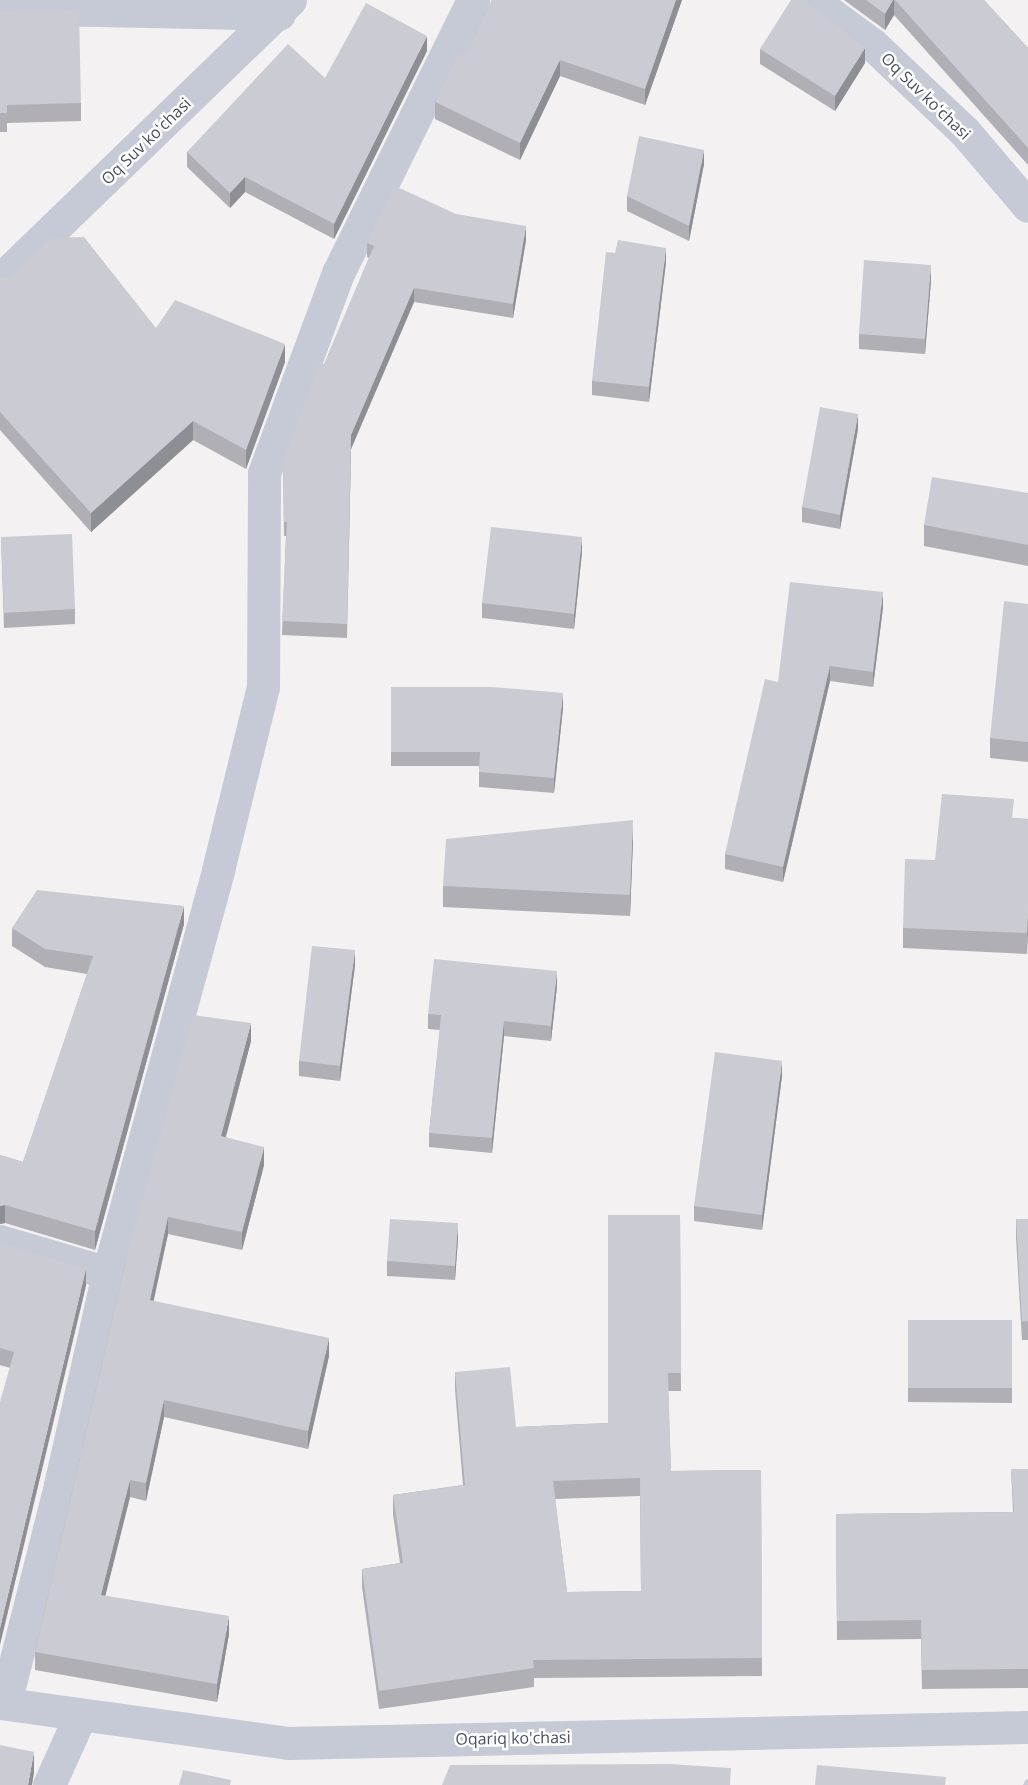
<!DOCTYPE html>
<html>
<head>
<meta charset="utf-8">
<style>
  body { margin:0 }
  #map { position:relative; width:1028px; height:1785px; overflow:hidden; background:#f3f1f1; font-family:"Open Sans",sans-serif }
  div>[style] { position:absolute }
  .street>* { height:33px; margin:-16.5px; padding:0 16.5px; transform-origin:16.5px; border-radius:16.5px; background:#c5cad6 }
  .wall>* { inset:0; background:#afafb5 }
  .shaded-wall>* { inset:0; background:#8e8f94 }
  .building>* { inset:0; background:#cbccd3 }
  span { translate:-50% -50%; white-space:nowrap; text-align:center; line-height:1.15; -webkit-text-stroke:5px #fff; paint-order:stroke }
  .street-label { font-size:16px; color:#48505f }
</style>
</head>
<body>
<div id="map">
  <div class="street">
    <i style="left:812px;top:0;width:74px;rotate:36.3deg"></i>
    <i style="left:872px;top:44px;width:128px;rotate:43.4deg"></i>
    <i style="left:965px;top:132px;width:97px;rotate:49.6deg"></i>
    <i style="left:0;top:8px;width:279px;rotate:1.2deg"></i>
    <i style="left:0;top:280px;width:403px;rotate:-44deg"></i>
    <i style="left:0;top:1241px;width:113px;rotate:16.5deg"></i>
    <i style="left:0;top:1703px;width:291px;rotate:7.9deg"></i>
    <i style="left:288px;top:1743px;width:740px;rotate:-1.24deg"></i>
    <i style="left:5px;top:1703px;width:225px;rotate:-75.8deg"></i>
    <i style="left:60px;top:1485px;width:217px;rotate:-77.2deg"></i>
    <i style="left:108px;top:1273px;width:418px;rotate:-74.7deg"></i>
    <i style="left:218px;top:870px;width:188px;rotate:-76.2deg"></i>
    <i style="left:263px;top:687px;width:214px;rotate:-89.7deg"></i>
    <i style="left:264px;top:473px;width:213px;rotate:-69.7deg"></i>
    <i style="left:338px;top:273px;width:305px;rotate:-63.7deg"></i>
    <i style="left:49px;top:1785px;width:76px;rotate:-65.8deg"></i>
  </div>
  <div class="wall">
    <i style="clip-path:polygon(492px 0,682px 0,645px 105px,560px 76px,520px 160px,435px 119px,435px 102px,465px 55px)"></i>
    <i style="clip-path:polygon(844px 0,984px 0,1028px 48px,1028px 165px,894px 15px,885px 30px)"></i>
    <i style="clip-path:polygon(0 12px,81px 103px,81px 121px,7px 123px,7px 132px,0 132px)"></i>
    <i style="clip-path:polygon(760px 49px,865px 63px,835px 111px,760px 64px)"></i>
    <i style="clip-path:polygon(427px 51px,334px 239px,245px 192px,230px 208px,187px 167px,187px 152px,325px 78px)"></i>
    <i style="clip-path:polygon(704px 164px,689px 241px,627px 211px,627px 196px)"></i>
    <i style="clip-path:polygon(456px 214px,526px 240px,513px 318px,414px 302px,351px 449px,347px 638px,282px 635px,286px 536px,284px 536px,283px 462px,369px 258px,367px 257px,367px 243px)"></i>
    <i style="clip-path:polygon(666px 262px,649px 402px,592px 395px,592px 381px)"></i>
    <i style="clip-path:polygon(0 278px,156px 328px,285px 362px,246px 469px,193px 440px,91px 532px,0 430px)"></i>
    <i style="clip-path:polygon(931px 280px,925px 354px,859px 349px,859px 334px)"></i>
    <i style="clip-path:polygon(858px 429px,840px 529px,802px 522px,802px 507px)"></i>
    <i style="clip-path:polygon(1028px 493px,1028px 566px,924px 546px,924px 525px)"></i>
    <i style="clip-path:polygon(1px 537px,75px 609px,75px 624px,4px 628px)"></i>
    <i style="clip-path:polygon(582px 552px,574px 629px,482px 618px,482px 603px)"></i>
    <i style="clip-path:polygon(1028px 604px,1028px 762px,990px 758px,990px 738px)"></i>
    <i style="clip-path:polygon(883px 607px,873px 687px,830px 681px,783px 882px,725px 869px,725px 854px,778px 682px)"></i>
    <i style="clip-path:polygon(391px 687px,563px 708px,554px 793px,479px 787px,479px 766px,391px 766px)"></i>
    <i style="clip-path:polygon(1014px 818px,1028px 819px,1027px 954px,903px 948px,903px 928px,935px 860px)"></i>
    <i style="clip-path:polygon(633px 840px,630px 916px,443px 907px,443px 886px)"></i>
    <i style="clip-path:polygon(184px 924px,95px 1250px,5px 1223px,0 1224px,0 1155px,23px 1162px,87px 974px,45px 967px,12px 946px,12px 928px)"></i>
    <i style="clip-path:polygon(355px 965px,340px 1081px,299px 1076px,299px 1061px)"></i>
    <i style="clip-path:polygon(557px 986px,551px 1041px,504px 1036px,492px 1153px,429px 1147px,429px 1133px,440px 1030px,428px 1029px,428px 1014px)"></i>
    <i style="clip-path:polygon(251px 1041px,226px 1137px,264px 1165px,242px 1250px,168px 1234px,153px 1301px,329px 1356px,308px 1449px,164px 1417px,146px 1501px,130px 1497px,105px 1596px,229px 1634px,217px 1702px,35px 1670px,35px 1652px,126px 1260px)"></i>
    <i style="clip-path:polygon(782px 1076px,762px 1230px,694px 1221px,694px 1206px)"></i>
    <i style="clip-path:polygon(evenodd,680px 1215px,681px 1391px,668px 1391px,671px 1471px,761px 1470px,762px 1676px,534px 1678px,534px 1687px,379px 1709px,362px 1587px,362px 1569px,400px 1563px,393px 1514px,393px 1495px,463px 1485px,455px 1390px,455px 1372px,516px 1427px,608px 1423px,680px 1215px,640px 1496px,641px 1591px,567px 1592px,555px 1499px,640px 1496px)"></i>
    <i style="clip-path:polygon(1016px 1219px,1028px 1219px,1028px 1340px,1022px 1340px,1016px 1238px)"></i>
    <i style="clip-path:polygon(458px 1238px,455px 1280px,387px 1276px,387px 1261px)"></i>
    <i style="clip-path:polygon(0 1243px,86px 1286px,10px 1368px,0 1365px)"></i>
    <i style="clip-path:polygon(908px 1320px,1012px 1320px,1012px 1403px,908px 1402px)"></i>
    <i style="clip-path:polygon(1011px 1469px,1028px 1469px,1028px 1688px,922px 1689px,921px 1639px,837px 1640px,836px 1514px,1013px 1512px)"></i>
  </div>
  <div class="shaded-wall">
    <i style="clip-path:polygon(676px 0,682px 0,645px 105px,645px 89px)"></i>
    <i style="clip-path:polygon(893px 0,894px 0,894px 15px,885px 30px,885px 14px)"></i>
    <i style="clip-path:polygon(427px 36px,427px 51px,334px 239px,334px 224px)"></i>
    <i style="clip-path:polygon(865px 48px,865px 63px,835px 111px,835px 96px)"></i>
    <i style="clip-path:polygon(560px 60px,560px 76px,520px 160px,520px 143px)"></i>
    <i style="clip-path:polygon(704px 150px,704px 164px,689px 241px,689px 226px)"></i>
    <i style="clip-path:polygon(245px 177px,245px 192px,230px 208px,230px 193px)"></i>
    <i style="clip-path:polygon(526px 226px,526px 240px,513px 318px,513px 304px)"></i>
    <i style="clip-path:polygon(666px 248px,666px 262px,649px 402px,649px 387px)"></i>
    <i style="clip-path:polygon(931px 265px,931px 280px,925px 354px,925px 339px)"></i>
    <i style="clip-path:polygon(414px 288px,414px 302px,351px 449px,347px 638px,351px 435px)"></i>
    <i style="clip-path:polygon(285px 344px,285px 362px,246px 469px,246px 450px)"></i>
    <i style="clip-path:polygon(858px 414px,858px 429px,840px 529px,840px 515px)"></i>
    <i style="clip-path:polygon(193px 421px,193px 440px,91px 532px,91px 513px)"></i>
    <i style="clip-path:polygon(582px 537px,582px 552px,574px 629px,574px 614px)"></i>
    <i style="clip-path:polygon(883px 592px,883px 607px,873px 687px,873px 672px)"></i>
    <i style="clip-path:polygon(830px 666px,830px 681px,783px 882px,783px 867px)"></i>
    <i style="clip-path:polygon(563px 693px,563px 708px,554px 793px,554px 778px)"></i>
    <i style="clip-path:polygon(633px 820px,633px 840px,630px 916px,630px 895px)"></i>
    <i style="clip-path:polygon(184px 906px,184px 924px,95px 1250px,95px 1231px)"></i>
    <i style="clip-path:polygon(1028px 908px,1028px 928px,1027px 954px,1027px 933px)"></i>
    <i style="clip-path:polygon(355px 950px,355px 965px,340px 1081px,340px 1066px)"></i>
    <i style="clip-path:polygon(557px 971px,557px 986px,551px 1041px,551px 1026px)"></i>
    <i style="clip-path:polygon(504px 1021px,504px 1036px,492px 1153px,492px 1138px)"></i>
    <i style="clip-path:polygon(251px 1023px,251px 1041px,221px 1154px,221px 1136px)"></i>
    <i style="clip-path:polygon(782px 1061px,782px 1076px,762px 1230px,762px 1215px)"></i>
    <i style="clip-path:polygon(264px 1147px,264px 1165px,242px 1250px,242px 1232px)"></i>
    <i style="clip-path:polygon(5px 1205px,5px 1223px,0 1224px,0 1206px)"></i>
    <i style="clip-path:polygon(168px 1217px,168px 1234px,150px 1318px,150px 1300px)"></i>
    <i style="clip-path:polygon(458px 1223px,458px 1238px,455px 1280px,455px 1266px)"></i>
    <i style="clip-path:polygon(86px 1269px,86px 1286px,0 1645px,0 1628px)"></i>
    <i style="clip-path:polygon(329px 1338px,329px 1356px,308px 1449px,308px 1431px)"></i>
    <i style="clip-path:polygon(164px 1400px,164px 1417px,146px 1501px,146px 1483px)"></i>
    <i style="clip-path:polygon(130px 1480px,130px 1497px,101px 1613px,101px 1595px)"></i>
    <i style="clip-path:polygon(229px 1616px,229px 1634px,217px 1702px,217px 1684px)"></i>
    <i style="clip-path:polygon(34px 1752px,34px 1773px,32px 1785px,28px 1785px)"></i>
  </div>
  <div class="building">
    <i style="clip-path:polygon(492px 0,676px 0,645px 89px,560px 60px,520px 143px,435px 102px,460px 53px,465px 55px)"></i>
    <i style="clip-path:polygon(791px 0,804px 0,865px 48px,835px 96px,760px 49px)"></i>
    <i style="clip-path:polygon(866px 0,893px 0,885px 14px)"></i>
    <i style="clip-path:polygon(895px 0,984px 0,1028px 48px,1028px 148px)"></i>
    <i style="clip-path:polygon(366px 3px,427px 36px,334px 224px,245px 177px,230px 193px,187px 152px,288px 44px,325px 78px)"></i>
    <i style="clip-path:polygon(79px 11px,81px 103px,7px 105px,7px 113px,0 113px,0 12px)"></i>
    <i style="clip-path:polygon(639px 136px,704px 150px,689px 226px,627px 196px)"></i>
    <i style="clip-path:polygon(395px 186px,456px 214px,526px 226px,513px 304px,414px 288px,351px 435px,347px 624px,282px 621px,287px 522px,284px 522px,283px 462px,320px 362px,324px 364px,374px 246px,367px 243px)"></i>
    <i style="clip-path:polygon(84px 237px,156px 328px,175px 300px,285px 344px,246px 450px,193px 421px,91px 513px,0 412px,0 278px,13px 275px,52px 238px)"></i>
    <i style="clip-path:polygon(618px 240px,666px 248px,649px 387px,592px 381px,606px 252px,615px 253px)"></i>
    <i style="clip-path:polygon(864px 260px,931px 265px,925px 339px,859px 334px)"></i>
    <i style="clip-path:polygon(820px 407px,858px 414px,840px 515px,802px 507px)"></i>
    <i style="clip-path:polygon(932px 477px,1028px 493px,1028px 545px,924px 525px)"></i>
    <i style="clip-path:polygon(491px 527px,582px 537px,574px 614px,482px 603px)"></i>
    <i style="clip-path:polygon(72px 534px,75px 609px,4px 613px,1px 537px)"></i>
    <i style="clip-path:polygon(790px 582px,883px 592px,873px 672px,830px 666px,783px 867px,725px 854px,765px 679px,778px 682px)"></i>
    <i style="clip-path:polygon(1004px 601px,1028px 604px,1028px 742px,990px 738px)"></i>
    <i style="clip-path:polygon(391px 687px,493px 687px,563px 693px,554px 778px,479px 772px,480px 752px,391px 752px)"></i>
    <i style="clip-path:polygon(942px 794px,1014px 799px,1012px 818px,1028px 819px,1028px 908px,1027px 933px,903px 928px,905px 859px,935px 860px)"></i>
    <i style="clip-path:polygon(633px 820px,630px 895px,443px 886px,446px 839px)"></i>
    <i style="clip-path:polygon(37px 890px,184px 906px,95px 1231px,5px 1205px,0 1206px,0 1155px,23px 1162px,93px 956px,45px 949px,12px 928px)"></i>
    <i style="clip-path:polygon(312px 946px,355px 950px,340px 1066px,299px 1061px)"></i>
    <i style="clip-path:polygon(434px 959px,557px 971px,551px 1026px,504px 1021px,492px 1138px,429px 1133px,441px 1015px,428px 1014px)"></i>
    <i style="clip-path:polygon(193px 1015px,251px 1023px,221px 1136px,264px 1147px,242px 1232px,168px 1217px,150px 1300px,329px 1338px,308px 1431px,164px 1400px,146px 1483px,130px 1480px,101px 1595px,229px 1616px,217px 1684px,35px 1652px,126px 1260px)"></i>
    <i style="clip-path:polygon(715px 1052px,782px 1061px,762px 1215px,694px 1206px)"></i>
    <i style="clip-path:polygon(evenodd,608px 1215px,680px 1215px,681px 1373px,668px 1373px,671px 1471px,761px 1470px,762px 1658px,533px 1660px,534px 1668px,379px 1691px,362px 1569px,403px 1563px,393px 1495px,465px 1485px,455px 1372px,510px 1367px,516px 1427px,608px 1423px,608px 1215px,640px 1478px,641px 1591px,567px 1592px,553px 1481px,640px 1478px)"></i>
    <i style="clip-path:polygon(390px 1219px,458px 1223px,455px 1266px,387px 1261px)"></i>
    <i style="clip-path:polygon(1016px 1219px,1028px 1219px,1028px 1321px,1022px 1322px)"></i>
    <i style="clip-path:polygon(0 1243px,86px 1269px,0 1628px,0 1402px,14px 1352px,0 1348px)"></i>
    <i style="clip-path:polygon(908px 1320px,1012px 1320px,1012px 1388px,908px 1388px)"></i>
    <i style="clip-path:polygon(1011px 1469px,1028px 1469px,1028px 1669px,922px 1670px,921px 1620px,837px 1621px,836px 1514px,1014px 1512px)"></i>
    <i style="clip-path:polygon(0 1745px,34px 1752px,28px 1785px,0 1785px)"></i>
    <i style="clip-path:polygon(669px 1764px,731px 1768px,730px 1785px,442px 1785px,450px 1765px)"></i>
    <i style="clip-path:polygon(817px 1765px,946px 1777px,945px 1785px,815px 1785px)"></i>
    <i style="clip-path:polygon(183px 1770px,231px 1780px,230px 1785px,179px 1785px)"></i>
    <i style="clip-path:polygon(1026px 1779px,1028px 1780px,1028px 1785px,1023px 1785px)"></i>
  </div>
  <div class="street-label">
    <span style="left:926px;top:96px;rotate:44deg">Oq Suv koʻchasi</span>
    <span style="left:146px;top:141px;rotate:-44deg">Oq Suv koʻchasi</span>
    <span style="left:513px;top:1738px;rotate:-1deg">Oqariq ko'chasi</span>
  </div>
</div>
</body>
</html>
